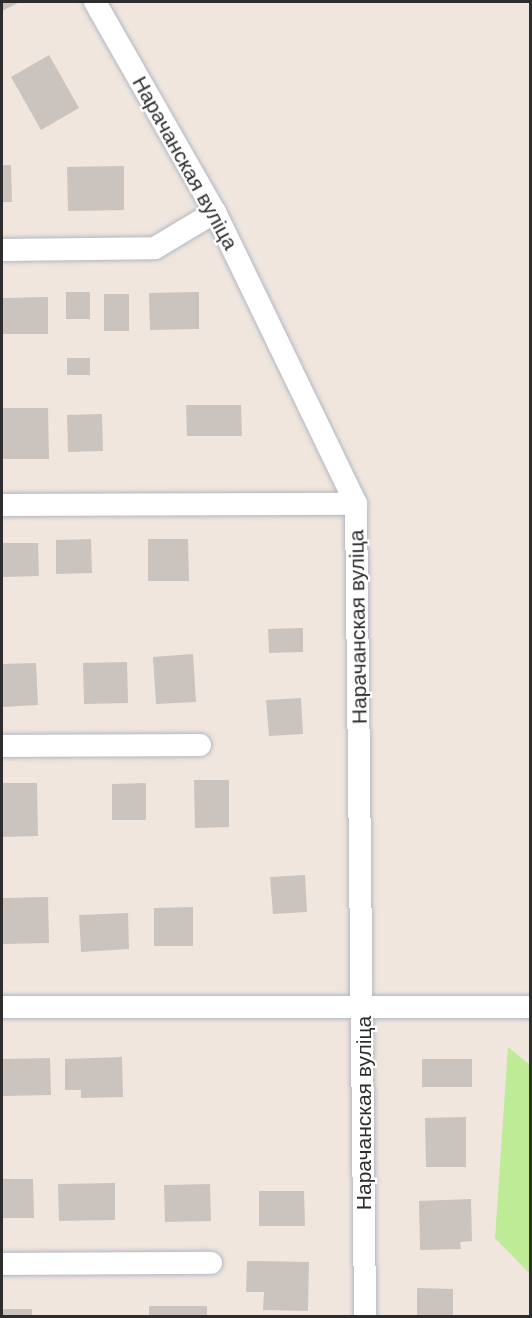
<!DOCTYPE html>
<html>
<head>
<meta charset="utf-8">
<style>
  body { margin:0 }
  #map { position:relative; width:532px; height:1318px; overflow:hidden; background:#f0e6de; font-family:Arial,sans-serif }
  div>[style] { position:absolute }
  .green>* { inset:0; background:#bdeb96 }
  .building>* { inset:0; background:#cbc3be }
  .roads { filter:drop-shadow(0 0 2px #b2b7c2) drop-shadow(0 0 2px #b2b7c2) }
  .street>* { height:22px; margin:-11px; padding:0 11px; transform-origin:11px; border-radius:11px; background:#fff }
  span { translate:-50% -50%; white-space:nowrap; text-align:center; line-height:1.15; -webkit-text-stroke:4.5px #fff; paint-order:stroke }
  .street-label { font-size:21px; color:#2d2d2d }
  .frame { position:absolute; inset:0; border:3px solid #2d2d2d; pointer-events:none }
</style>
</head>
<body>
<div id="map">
  <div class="green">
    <i style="clip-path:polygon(508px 1047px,530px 1065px,530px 1274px,495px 1238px)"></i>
  </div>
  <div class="building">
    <i style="clip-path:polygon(2px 2px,20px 2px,2px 11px)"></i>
    <i style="clip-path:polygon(49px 55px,79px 108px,41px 130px,11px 77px)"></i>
    <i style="clip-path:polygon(2px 165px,11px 165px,12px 202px,2px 202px)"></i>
    <i style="clip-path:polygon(124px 166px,124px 210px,68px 211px,67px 167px)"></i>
    <i style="clip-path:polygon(66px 292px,90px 292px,90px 319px,66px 319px)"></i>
    <i style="clip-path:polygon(199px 292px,199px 329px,150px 330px,149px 293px)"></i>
    <i style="clip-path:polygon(104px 294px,129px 294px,129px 331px,104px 331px)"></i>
    <i style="clip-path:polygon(48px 297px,48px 334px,2px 334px,2px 298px)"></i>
    <i style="clip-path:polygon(67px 358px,90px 358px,90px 375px,67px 375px)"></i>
    <i style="clip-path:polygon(186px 405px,241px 405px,242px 436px,187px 436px)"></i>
    <i style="clip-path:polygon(2px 408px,48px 408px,49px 459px,2px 459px)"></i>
    <i style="clip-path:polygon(102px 414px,103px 451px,68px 452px,67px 415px)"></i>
    <i style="clip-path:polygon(91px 539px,92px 573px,56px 574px,56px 540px)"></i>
    <i style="clip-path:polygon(148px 539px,188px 539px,189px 581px,148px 581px)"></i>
    <i style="clip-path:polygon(2px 543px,38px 543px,39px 576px,2px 577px)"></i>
    <i style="clip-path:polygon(303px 628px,303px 652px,269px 653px,268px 629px)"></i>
    <i style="clip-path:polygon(193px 654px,196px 702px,156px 704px,153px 657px)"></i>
    <i style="clip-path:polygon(127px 662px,128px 703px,84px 704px,83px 663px)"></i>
    <i style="clip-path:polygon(36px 663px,38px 705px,2px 707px,2px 664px)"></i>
    <i style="clip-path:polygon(301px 698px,303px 734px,269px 736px,266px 700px)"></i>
    <i style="clip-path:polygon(194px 780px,229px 780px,229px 827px,195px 828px)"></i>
    <i style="clip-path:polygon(2px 783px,37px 783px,38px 836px,2px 837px)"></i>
    <i style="clip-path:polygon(146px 783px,146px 820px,112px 820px,112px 784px)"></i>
    <i style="clip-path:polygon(305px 875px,307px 912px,273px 914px,270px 877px)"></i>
    <i style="clip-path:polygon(48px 897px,49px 943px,2px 944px,2px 898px)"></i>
    <i style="clip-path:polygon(193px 907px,193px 946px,154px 946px,154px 908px)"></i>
    <i style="clip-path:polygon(128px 913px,129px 949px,81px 952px,79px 915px)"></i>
    <i style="clip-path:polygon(122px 1057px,123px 1097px,81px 1098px,81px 1090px,65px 1090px,65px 1059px)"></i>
    <i style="clip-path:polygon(50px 1058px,51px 1095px,2px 1096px,2px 1059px)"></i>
    <i style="clip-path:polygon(422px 1059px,472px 1059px,472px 1087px,422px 1087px)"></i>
    <i style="clip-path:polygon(466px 1117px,466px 1167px,426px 1167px,425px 1118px)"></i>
    <i style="clip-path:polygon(2px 1179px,33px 1179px,34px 1218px,2px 1218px)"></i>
    <i style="clip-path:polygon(115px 1183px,115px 1220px,59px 1221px,58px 1184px)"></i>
    <i style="clip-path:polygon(210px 1184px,211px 1221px,165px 1222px,164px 1185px)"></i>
    <i style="clip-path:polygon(259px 1191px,304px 1191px,305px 1226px,259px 1226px)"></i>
    <i style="clip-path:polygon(471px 1199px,472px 1241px,460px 1242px,461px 1249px,420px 1250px,419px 1201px)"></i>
    <i style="clip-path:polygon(247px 1261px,309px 1262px,308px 1311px,263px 1310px,264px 1292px,246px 1292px)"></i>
    <i style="clip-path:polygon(417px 1288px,453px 1289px,453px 1316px,417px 1316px)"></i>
    <i style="clip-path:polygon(149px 1306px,207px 1306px,207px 1316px,149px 1316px)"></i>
    <i style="clip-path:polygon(2px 1309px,32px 1309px,32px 1316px,2px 1316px)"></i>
  </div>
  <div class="roads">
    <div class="street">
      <i style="left:95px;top:2px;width:242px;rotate:60.3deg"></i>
      <i style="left:215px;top:212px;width:324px;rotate:64.2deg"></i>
      <i style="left:356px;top:504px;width:812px;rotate:89.36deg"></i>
      <i style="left:2px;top:250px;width:153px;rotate:-0.7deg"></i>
      <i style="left:155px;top:248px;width:70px;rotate:-31deg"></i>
      <i style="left:2px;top:505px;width:354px;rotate:-0.2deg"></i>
      <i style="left:2px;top:746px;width:198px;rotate:-0.3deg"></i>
      <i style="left:2px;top:1007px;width:528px"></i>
      <i style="left:2px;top:1264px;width:209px;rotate:-0.3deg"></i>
    </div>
  </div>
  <div class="street-label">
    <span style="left:185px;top:163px;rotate:61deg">Нарачанская вуліца</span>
    <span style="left:358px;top:627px;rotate:-91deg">Нарачанская вуліца</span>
    <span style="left:364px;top:1113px;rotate:-90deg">Нарачанская вуліца</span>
  </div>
  <div class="frame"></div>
</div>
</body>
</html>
